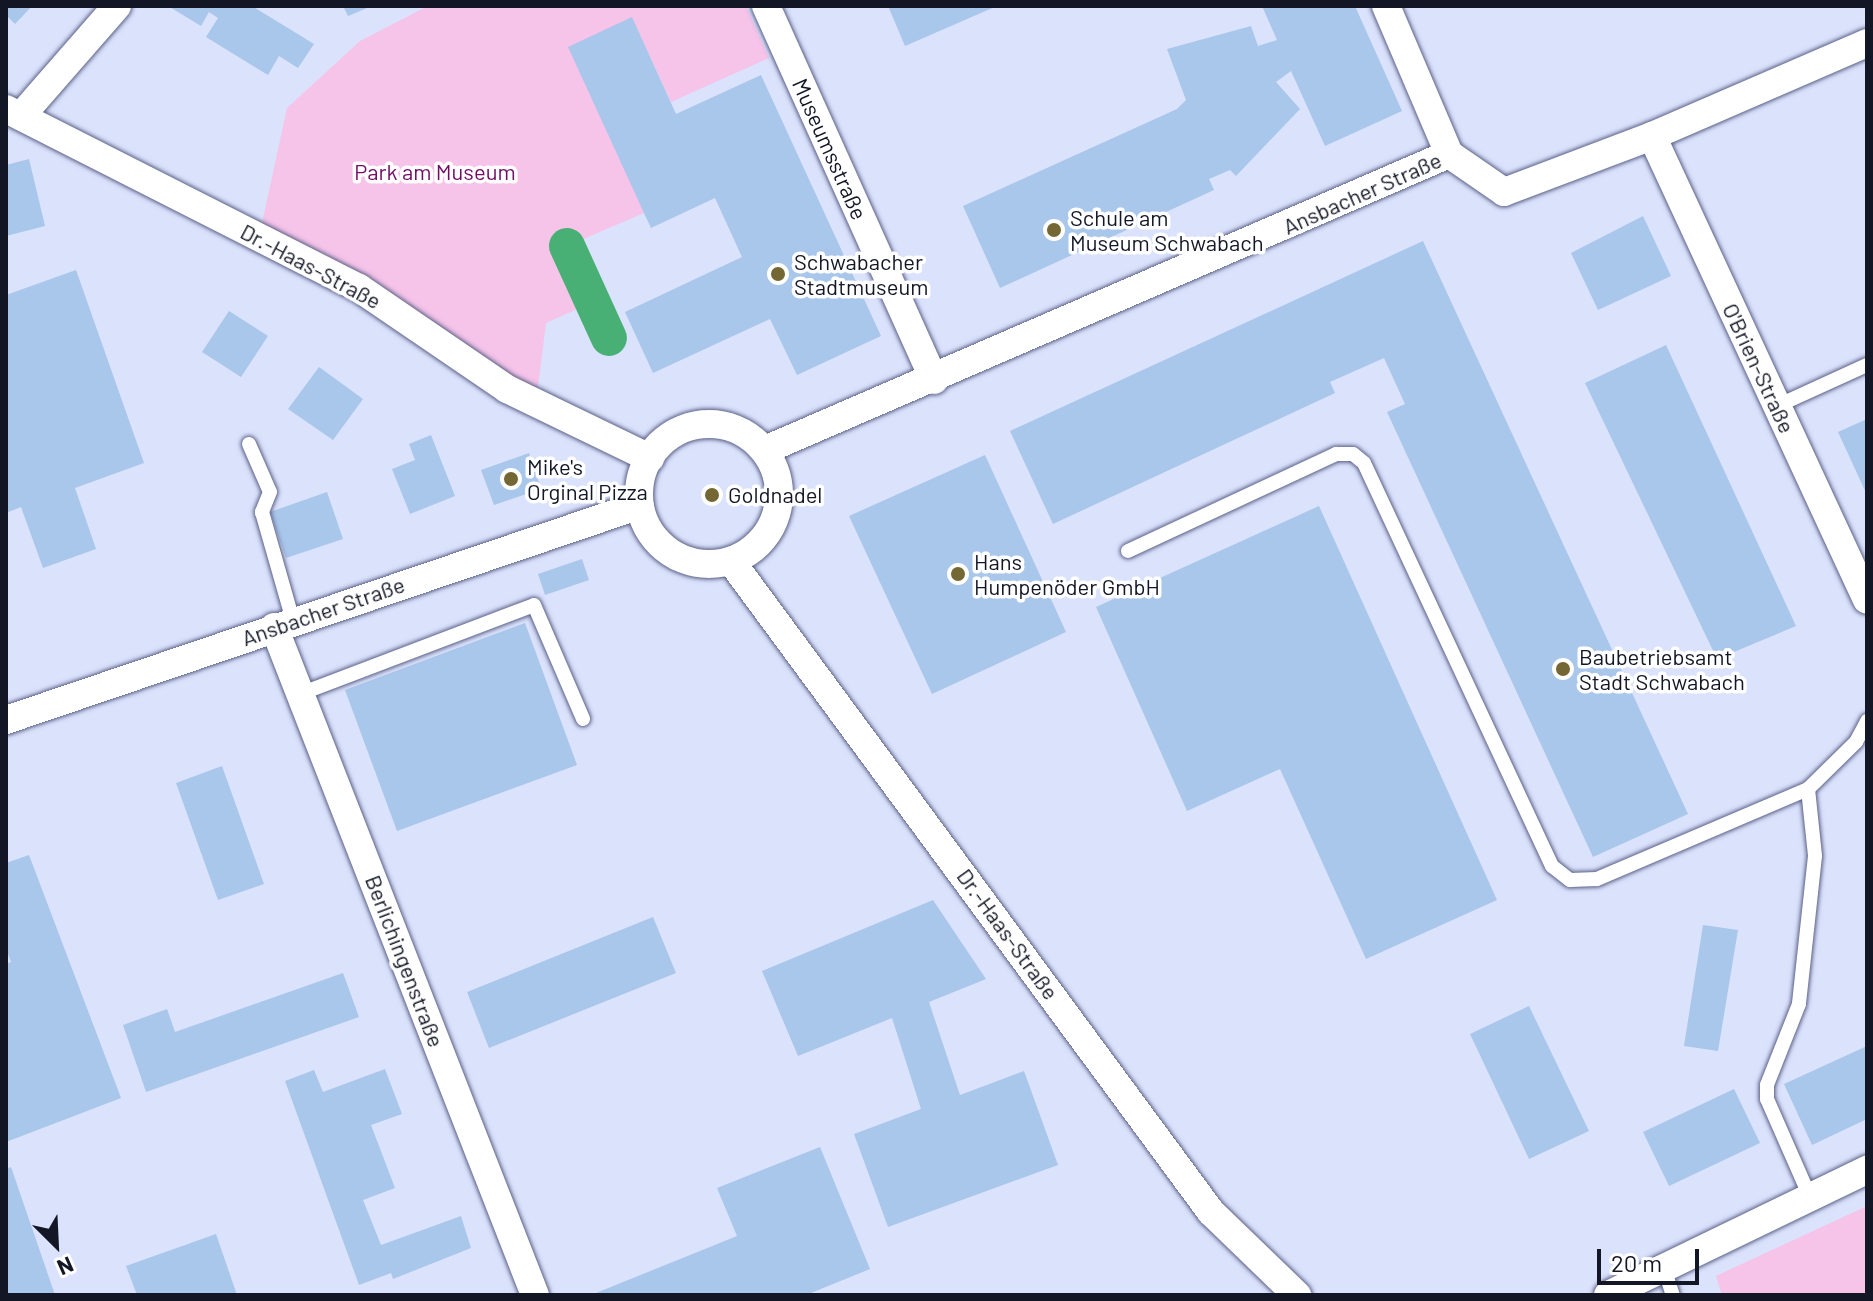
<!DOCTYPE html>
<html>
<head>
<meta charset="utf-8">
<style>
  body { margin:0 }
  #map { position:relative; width:1873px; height:1301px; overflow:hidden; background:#dbe2fc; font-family:Barlow,sans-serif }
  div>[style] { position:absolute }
  .green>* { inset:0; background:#f6c3e9 }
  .canal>* { height:36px; margin:-18px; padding:0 18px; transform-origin:18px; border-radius:18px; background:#49b075 }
  .building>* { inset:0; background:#a9c6eb }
  .roads { filter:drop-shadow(0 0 2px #5a6187) drop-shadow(0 0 2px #5a6187) }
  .lane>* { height:14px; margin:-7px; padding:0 7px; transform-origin:7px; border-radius:7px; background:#fff }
  .street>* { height:28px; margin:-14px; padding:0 14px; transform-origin:14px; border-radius:14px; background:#fff }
  .street>.ring { margin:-14px; padding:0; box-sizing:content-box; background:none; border:28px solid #fff; border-radius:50% }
  .dots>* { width:22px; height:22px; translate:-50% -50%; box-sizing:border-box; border:4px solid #fff; border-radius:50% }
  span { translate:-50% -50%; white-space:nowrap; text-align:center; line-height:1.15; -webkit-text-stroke:7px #fff; paint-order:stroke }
  .street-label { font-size:22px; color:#131625 }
  .park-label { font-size:22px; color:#720c64 }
  .poi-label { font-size:22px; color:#131625 }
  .left { translate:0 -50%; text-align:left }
  .frame { position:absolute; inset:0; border:8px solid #131625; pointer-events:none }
  .north { position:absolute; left:16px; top:1205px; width:80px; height:80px; -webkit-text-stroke:6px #fff; paint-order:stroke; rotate:156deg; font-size:22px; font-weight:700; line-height:32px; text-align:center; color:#131625 }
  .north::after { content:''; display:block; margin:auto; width:28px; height:36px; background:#131625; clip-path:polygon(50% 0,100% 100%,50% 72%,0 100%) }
  .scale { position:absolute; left:1597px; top:1249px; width:102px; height:36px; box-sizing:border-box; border:4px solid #131625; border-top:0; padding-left:10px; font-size:24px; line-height:28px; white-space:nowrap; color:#131625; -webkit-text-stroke:6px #fff; paint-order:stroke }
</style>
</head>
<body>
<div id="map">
  <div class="green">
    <i style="clip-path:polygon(428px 6px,746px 6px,769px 58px,671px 102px,632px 18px,644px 213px,560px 249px,584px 306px,546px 323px,536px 403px,259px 237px,287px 108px,360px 41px)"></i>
    <i style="clip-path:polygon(1867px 1206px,1867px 1295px,1722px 1295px,1716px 1276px)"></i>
  </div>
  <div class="canal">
    <i style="left:567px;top:246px;width:101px;rotate:65.5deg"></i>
  </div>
  <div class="building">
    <i style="clip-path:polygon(6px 6px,32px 6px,15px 24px,6px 15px)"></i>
    <i style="clip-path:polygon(168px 6px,252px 6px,314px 44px,298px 68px,279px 56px,268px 75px,206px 37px,218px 18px,209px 12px,201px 26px)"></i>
    <i style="clip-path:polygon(343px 6px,372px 6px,348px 16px)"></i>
    <i style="clip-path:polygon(888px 6px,997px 6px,905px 46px)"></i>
    <i style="clip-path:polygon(1262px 6px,1355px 6px,1402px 111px,1325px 146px,1291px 71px,1276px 82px,1300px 109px,1236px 176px,1230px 170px,1209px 179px,1214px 190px,1000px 288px,963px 206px,1177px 109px,1186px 100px,1167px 49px,1251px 26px,1258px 46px,1277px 40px)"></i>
    <i style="clip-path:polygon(632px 17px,676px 114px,761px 75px,881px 336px,797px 375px,770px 319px,653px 373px,625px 312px,742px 257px,715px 198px,651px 228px,644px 213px,568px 47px)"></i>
    <i style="clip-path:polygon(29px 159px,45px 226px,6px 236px,6px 165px)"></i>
    <i style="clip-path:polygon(1643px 216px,1671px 276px,1598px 310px,1571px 253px)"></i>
    <i style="clip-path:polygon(1423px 241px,1688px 814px,1593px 857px,1387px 412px,1405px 404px,1384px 358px,1330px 382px,1335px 393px,1053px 524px,1010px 431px)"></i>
    <i style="clip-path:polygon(76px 270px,144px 463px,75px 488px,96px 549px,43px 568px,21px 507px,6px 513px,6px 295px)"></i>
    <i style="clip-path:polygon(229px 311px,268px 336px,241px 377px,202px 352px)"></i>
    <i style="clip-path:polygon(1666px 345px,1796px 626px,1717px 659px,1585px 383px)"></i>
    <i style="clip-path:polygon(319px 367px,363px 399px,333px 440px,288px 409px)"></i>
    <i style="clip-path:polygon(1867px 419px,1867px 495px,1838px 432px)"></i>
    <i style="clip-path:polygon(431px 435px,455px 496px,410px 514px,392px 469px,415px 460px,409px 444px)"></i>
    <i style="clip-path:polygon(529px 453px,541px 489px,494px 505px,481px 470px)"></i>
    <i style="clip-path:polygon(985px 455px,1066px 632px,932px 694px,849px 516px)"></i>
    <i style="clip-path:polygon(327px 492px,343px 539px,286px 558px,270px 512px)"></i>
    <i style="clip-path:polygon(1319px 506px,1497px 900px,1366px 959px,1280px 769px,1187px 811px,1096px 607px)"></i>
    <i style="clip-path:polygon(582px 559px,589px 580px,545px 595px,538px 574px)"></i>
    <i style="clip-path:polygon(525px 623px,577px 765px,397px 831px,345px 690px)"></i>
    <i style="clip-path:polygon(222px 766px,264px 884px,218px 900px,176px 783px)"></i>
    <i style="clip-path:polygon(29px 855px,121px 1098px,6px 1142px,6px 964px,11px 962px,6px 949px,6px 863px)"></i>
    <i style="clip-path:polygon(933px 900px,986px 979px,929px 1002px,960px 1095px,1024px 1071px,1058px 1165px,888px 1227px,854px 1134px,921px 1109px,892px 1018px,798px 1056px,762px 971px)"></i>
    <i style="clip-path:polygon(653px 917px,676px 973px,489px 1048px,467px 992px)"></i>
    <i style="clip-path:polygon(1703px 925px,1738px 930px,1718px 1051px,1684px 1046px)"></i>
    <i style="clip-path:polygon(343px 973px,359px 1017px,146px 1092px,123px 1025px,167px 1009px,175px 1032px)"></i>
    <i style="clip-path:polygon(1529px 1006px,1589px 1131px,1529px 1159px,1470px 1034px)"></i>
    <i style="clip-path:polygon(1867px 1046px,1867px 1119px,1812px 1145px,1784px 1084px)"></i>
    <i style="clip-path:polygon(385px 1069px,402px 1114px,371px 1125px,395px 1188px,363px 1200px,381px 1245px,461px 1216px,471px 1248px,393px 1279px,391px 1273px,359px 1285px,285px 1081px,314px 1070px,323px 1092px)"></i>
    <i style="clip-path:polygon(1734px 1089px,1760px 1143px,1669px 1186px,1643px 1132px)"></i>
    <i style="clip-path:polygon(820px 1147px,870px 1269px,806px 1295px,591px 1295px,737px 1236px,717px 1188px)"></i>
    <i style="clip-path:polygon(11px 1167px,55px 1295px,6px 1295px,6px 1169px)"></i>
    <i style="clip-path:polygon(216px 1234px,237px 1295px,137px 1295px,126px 1266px)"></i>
  </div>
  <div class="roads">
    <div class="lane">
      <i style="left:1777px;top:406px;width:99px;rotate:-24.5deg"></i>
      <i style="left:249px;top:444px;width:52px;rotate:66.4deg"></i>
      <i style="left:270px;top:492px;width:22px;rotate:112deg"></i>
      <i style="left:262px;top:512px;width:113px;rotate:74.1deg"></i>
      <i style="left:1128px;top:551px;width:230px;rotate:-25deg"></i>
      <i style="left:1336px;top:454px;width:17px"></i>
      <i style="left:1353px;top:454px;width:14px;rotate:39deg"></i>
      <i style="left:1364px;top:463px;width:445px;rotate:65deg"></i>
      <i style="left:1552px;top:866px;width:23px;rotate:38deg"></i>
      <i style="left:1570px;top:880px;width:27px;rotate:-2deg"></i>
      <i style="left:1597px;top:879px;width:229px;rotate:-23.1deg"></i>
      <i style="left:1808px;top:789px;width:67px;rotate:-44.4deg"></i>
      <i style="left:1856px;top:742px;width:24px;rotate:-62deg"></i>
      <i style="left:300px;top:694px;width:250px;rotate:-20.8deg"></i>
      <i style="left:534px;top:605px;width:124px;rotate:66.7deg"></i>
      <i style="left:1808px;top:789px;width:67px;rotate:84deg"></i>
      <i style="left:1815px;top:856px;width:149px;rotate:96.2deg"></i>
      <i style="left:1799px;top:1004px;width:87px;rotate:111.6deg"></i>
      <i style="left:1767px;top:1085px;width:14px;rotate:90deg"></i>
      <i style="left:1767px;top:1099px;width:107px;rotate:66.3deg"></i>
      <i style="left:1664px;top:1268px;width:28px;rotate:72deg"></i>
    </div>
    <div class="street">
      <i style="left:766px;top:6px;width:410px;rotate:65.8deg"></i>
      <i style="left:1386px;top:6px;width:161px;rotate:66.9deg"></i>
      <i style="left:6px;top:109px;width:396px;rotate:26.9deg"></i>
      <i style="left:359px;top:288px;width:179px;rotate:34.3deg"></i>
      <i style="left:507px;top:389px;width:159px;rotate:25.8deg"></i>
      <i style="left:21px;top:116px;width:146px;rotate:-48.9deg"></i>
      <i style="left:1652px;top:136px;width:511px;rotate:65.14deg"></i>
      <i class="ring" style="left:639px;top:424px;width:112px;height:112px"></i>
      <i style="left:765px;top:450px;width:745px;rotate:-23.4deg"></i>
      <i style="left:1449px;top:154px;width:67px;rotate:34.6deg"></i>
      <i style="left:1504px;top:192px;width:158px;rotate:-20.7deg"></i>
      <i style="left:1652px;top:136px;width:234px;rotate:-23.4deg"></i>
      <i style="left:731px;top:561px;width:809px;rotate:53.6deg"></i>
      <i style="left:1211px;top:1212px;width:120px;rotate:44deg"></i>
      <i style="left:274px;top:627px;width:717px;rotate:68.66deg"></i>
      <i style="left:6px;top:720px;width:669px;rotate:-18.73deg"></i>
      <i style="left:1608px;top:1295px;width:288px;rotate:-25.8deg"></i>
    </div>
  </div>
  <div class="dots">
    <i style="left:1054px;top:230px;background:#746734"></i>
    <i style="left:778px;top:274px;background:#746734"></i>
    <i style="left:511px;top:479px;background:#746734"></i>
    <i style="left:712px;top:495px;background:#746734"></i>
    <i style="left:958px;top:574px;background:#746734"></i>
    <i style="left:1563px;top:669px;background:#746734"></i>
  </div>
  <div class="street-label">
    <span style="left:830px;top:149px;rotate:66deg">Museumsstraße</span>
    <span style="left:1362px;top:193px;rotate:-24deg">Ansbacher Straße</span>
    <span style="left:311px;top:266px;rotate:28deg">Dr.-Haas-Straße</span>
    <span style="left:1759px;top:368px;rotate:65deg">O'Brien-Straße</span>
    <span style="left:323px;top:611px;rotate:-19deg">Ansbacher Straße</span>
    <span style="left:1008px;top:934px;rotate:54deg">Dr.-Haas-Straße</span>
    <span style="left:405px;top:961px;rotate:69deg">Berlichingenstraße</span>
  </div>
  <div class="park-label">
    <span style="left:435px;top:172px">Park am Museum</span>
  </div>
  <div class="poi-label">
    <span class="left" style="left:1070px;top:230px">Schule am<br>Museum Schwabach</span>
    <span class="left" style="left:794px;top:274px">Schwabacher<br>Stadtmuseum</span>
    <span class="left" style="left:527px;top:479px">Mike's<br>Orginal Pizza</span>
    <span class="left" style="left:728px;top:495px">Goldnadel</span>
    <span class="left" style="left:974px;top:574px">Hans<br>Humpenöder GmbH</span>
    <span class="left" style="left:1579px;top:669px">Baubetriebsamt<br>Stadt Schwabach</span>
  </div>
  <div class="frame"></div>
  <div class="north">N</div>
  <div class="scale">20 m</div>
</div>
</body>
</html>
